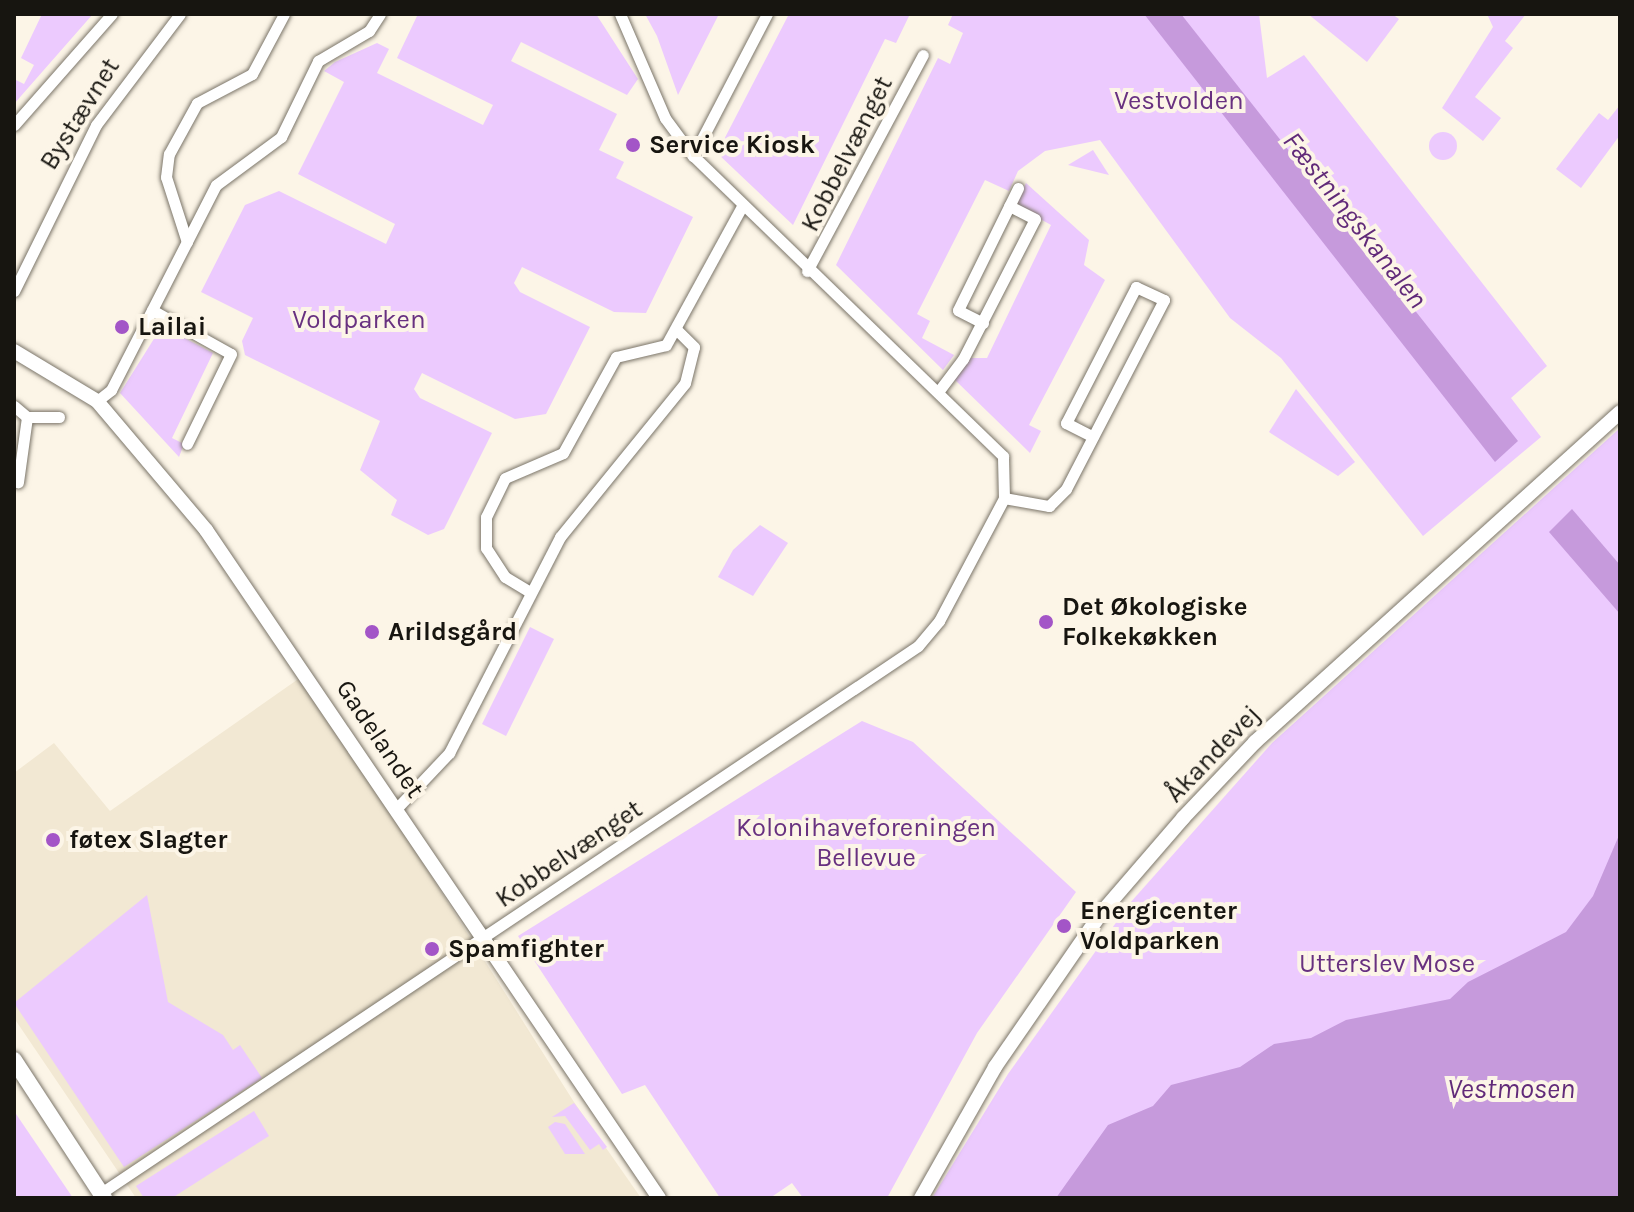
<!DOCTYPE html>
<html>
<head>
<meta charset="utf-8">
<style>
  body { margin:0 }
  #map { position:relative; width:1634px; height:1212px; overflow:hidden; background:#fcf5e7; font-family:Karla,sans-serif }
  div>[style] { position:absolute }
  .built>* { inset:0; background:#f2e8d3 }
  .green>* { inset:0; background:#eccafe }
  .round { border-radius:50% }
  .water>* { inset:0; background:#c69adc }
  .roads { filter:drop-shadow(0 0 2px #7b7569) drop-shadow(0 0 2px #7b7569) }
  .minor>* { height:11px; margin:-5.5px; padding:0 5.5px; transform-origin:5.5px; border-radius:5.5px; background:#fff }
  .tertiary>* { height:14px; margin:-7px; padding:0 7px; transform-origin:7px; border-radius:7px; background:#fff }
  .secondary>* { height:16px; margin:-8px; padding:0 8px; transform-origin:8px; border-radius:8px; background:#fff }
  .dots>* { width:22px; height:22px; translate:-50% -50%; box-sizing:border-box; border:4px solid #fcf5e7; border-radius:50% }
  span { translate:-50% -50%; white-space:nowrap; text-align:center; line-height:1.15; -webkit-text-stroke:8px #fcf5e7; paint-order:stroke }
  .park-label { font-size:26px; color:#683180 }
  .street-label { font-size:26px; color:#171510 }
  .poi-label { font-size:26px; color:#171510; font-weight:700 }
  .left { translate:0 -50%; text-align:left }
  .water-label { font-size:28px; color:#612a79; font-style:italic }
  .frame { position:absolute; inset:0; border:16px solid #171510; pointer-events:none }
</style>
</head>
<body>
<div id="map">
  <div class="built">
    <i style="clip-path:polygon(304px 675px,574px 1102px,641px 1198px,136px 1198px,14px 1018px,14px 773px,54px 743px,110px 811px)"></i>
  </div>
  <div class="green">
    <i style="clip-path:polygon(42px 14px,93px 14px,14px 104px,14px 79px,24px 84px,34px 65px,21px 58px)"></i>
    <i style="clip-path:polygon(418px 14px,596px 14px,638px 79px,627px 95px,521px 42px,511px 61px,617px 114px,599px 150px,624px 162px,616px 178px,693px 217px,646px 313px,614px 312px,522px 267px,514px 283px,520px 292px,590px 327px,546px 414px,515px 419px,422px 373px,414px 389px,420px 398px,492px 433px,444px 529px,428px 535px,391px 515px,397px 500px,360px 470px,380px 421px,245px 355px,242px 341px,253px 318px,201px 292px,245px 205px,279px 191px,386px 244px,395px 224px,298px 174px,344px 82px,324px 71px,335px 62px,377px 43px,389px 49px,377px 73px,483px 125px,493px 105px,397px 58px)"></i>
    <i style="clip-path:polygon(645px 14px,719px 14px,678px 95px,657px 36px)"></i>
    <i style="clip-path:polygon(789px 14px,910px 14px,896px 43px,885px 39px,793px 225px,717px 153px)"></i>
    <i style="clip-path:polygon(953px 14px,1259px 14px,1267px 78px,1304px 55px,1547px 366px,1511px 398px,1541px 437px,1423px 536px,1281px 358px,1230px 318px,1100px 140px,1045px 151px,1018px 171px,1009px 191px,985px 180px,917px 314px,930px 321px,922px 338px,954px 355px,943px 370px,836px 265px,938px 58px,950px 64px,963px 33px,948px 25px)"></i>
    <i style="clip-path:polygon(1308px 14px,1392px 14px,1399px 19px,1367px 62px)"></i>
    <i style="clip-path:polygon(1487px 14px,1526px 14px,1505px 41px,1513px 48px,1475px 97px,1501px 118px,1483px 141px,1442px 108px,1493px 27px)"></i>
    <i style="clip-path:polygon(1620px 105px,1620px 135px,1581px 188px,1556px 169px,1599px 113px,1608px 120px)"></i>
    <i class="round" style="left:1429px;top:132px;width:28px;height:28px"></i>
    <i style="clip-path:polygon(1093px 150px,1109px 175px,1068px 165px)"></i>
    <i style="clip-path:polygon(1026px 183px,1089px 240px,1084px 265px,1105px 280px,1029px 425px,1041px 431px,1030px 453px,954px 379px,969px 358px,987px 358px,1051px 225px,1015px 205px)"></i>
    <i style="clip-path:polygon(162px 326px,213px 353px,172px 438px,184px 444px,179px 457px,120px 393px)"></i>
    <i style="clip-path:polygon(1296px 389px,1355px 462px,1338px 476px,1269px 432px)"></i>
    <i style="clip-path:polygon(1620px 428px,1620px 1198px,932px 1198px,1008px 1074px,1130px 903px,1272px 743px)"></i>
    <i style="clip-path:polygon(760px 525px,788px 543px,753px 596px,718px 577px,733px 550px)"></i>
    <i style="clip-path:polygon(530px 627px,554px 639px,506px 736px,482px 724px)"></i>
    <i style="clip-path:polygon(862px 721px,913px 742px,1076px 892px,977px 1033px,887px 1198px,803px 1198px,792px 1183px,770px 1198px,720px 1198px,645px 1085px,622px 1094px,518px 936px)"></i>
    <i style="clip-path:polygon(147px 895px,168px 1002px,223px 1035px,233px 1050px,240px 1045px,262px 1078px,124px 1167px,14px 1003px)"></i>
    <i style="clip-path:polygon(574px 1103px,607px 1147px,603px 1150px,599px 1144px,590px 1150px,565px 1116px,552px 1117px)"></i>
    <i style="clip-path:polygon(14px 1111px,73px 1198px,14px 1198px)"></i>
    <i style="clip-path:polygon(254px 1111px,269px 1136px,172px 1198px,144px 1198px,136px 1186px)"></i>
    <i style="clip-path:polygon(555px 1122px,565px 1124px,585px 1154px,565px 1154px,548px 1127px)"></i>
  </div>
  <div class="water">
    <i style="clip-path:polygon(1144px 14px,1181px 14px,1518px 441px,1495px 462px)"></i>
    <i style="clip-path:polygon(1572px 509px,1620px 565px,1620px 614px,1549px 532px)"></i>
    <i style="clip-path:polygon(1620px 833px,1620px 1198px,1056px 1198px,1108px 1125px,1153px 1106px,1171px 1085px,1240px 1067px,1274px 1044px,1311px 1038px,1346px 1020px,1450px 999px,1468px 982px,1566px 932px,1593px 896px)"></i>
  </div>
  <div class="roads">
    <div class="minor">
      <i style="left:14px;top:125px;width:148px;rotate:-48.6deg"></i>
      <i style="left:693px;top:156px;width:160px;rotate:-62.5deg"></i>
      <i style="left:187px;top:242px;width:68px;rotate:-107.9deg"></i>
      <i style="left:166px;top:177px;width:23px;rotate:-83deg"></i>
      <i style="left:169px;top:154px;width:58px;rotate:-61.2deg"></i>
      <i style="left:197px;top:103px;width:62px;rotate:-27.8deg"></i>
      <i style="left:252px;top:74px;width:68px;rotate:-61.9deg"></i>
      <i style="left:807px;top:271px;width:245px;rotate:-61.8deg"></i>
      <i style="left:14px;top:291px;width:185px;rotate:-63.7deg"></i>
      <i style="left:96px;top:125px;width:139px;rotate:-52.9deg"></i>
      <i style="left:152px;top:310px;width:90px;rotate:29.1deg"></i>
      <i style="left:231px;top:354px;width:100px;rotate:116.1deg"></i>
      <i style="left:983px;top:323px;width:28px;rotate:-153deg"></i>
      <i style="left:958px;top:310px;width:136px;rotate:-63.8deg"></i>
      <i style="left:938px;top:392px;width:41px;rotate:-52.9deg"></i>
      <i style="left:963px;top:359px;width:157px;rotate:-62.8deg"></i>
      <i style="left:1035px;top:219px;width:29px;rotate:-153deg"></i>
      <i style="left:97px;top:401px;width:18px;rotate:-38deg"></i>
      <i style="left:111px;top:390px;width:230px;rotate:-62.9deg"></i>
      <i style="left:216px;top:185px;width:81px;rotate:-36.4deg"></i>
      <i style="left:281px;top:137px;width:85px;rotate:-64deg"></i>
      <i style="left:318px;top:61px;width:59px;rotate:-30.5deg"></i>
      <i style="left:369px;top:31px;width:20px;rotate:-57deg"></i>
      <i style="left:14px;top:406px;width:17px;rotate:40deg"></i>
      <i style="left:27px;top:417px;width:66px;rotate:97.9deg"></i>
      <i style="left:27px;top:417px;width:32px"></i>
      <i style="left:1004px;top:498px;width:46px;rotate:10.1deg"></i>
      <i style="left:1049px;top:506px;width:24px;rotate:-45deg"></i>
      <i style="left:1066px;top:489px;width:213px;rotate:-62.6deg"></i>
      <i style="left:1164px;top:300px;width:31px;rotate:-155deg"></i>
      <i style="left:1136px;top:287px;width:153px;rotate:117.2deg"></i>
      <i style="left:1066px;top:423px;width:30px;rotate:27deg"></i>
      <i style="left:530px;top:592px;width:29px;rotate:-149deg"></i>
      <i style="left:505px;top:577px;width:35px;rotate:-123deg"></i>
      <i style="left:486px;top:548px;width:31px;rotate:-90deg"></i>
      <i style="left:486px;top:517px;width:43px;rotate:-64deg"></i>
      <i style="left:505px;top:478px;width:63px;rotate:-23.3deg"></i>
      <i style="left:563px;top:453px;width:110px;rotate:-61.1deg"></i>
      <i style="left:616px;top:357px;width:51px;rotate:-13.5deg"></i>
      <i style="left:666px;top:345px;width:156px;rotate:-61.3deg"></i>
      <i style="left:397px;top:808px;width:76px;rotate:-46.6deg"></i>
      <i style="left:449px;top:753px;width:243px;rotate:-62.8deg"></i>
      <i style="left:560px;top:537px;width:198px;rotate:-50.9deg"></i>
      <i style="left:685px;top:383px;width:37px;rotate:-76deg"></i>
      <i style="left:694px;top:347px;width:24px;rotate:-135deg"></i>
      <i style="left:101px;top:1193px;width:983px;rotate:-33.8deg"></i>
      <i style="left:918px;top:646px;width:33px;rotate:-50deg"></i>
      <i style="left:939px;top:621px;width:139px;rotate:-62.1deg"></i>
      <i style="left:1004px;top:498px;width:42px;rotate:-91.4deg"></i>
      <i style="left:1003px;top:456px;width:431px;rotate:-135.9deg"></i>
      <i style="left:693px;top:156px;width:47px;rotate:-126.4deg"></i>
      <i style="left:665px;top:118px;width:113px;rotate:-113.4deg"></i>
    </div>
    <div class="tertiary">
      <i style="left:14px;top:351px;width:97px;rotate:31.1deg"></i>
      <i style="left:97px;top:401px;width:169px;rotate:49.8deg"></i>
      <i style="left:206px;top:530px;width:807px;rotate:55.86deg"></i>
      <i style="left:921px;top:1198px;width:150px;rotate:-60.5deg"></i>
      <i style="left:995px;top:1067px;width:188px;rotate:-55.4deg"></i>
      <i style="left:1102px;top:912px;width:124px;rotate:-49.2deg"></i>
      <i style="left:1183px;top:818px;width:105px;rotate:-46.5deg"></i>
      <i style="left:1255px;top:742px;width:492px;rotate:-42.1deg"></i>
    </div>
    <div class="secondary">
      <i style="left:14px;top:1060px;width:165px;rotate:56.9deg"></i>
    </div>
  </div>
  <div class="dots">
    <i style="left:633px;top:145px;background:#a355c7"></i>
    <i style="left:122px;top:327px;background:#a355c7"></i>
    <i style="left:1046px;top:622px;background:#a355c7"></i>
    <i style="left:372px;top:632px;background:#a355c7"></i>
    <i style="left:53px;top:840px;background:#a355c7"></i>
    <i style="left:1064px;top:926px;background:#a355c7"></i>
    <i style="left:432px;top:949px;background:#a355c7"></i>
  </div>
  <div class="park-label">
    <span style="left:1179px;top:101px">Vestvolden</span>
    <span style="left:359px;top:320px">Voldparken</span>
    <span style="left:866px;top:843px">Kolonihaveforeningen<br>Bellevue</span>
    <span style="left:1387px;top:964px">Utterslev Mose</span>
  </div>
  <div class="street-label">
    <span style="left:80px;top:114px;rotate:-58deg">Bystævnet</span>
    <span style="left:847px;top:154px;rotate:-63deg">Kobbelvænget</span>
    <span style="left:380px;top:739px;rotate:56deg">Gadelandet</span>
    <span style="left:1213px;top:754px;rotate:-46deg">Åkandevej</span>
    <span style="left:569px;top:854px;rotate:-34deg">Kobbelvænget</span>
  </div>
  <div class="poi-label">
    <span class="left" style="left:649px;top:145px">Service Kiosk</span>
    <span class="left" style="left:138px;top:327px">Lailai</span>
    <span class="left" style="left:1062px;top:622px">Det Økologiske<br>Folkekøkken</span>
    <span class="left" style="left:388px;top:632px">Arildsgård</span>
    <span class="left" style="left:69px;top:840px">føtex Slagter</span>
    <span class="left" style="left:1080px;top:926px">Energicenter<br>Voldparken</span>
    <span class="left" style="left:448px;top:949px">Spamfighter</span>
  </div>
  <div class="water-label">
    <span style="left:1355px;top:220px;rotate:52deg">Fæstningskanalen</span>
    <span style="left:1511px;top:1089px">Vestmosen</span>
  </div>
  <div class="frame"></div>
</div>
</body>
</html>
